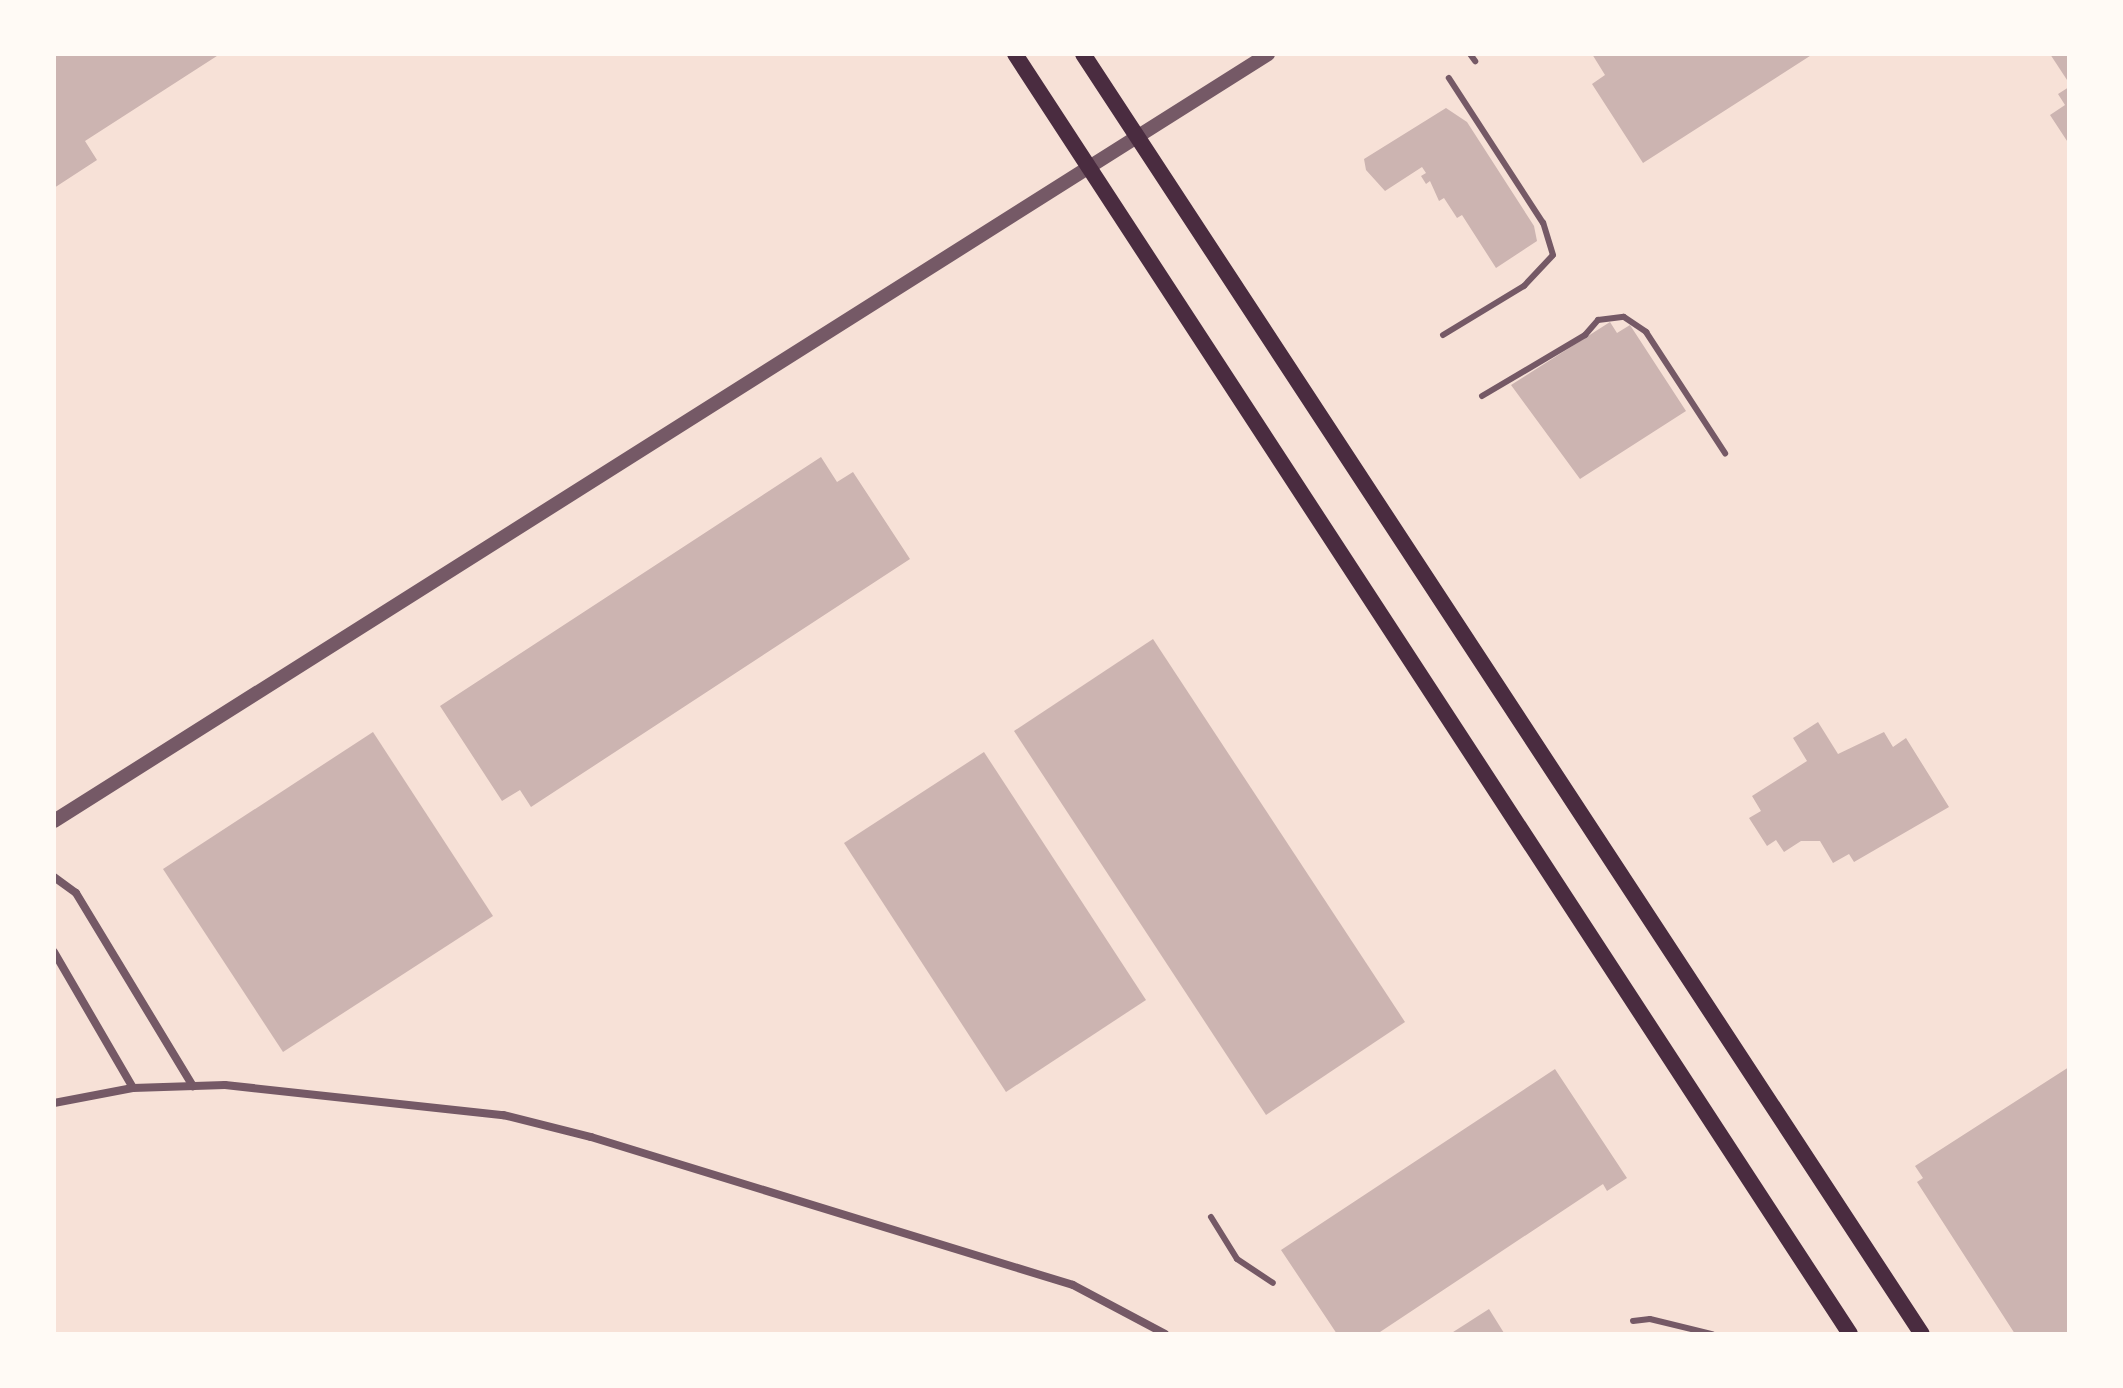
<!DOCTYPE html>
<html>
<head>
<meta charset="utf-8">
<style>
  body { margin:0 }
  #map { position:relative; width:2123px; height:1388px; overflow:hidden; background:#f7e1d7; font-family:"Space Grotesk",sans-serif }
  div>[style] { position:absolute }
  .building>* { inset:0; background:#ccb4b1 }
  .service>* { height:6px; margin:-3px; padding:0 3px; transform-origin:3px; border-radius:3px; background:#755966 }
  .minor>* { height:8px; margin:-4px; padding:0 4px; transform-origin:4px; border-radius:4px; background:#755966 }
  .tertiary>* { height:14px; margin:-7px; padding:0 7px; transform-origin:7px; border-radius:7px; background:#755966 }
  .secondary>* { height:16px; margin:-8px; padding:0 8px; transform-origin:8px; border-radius:8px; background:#4a2c40 }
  span { translate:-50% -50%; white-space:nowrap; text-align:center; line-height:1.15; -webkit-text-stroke:7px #fffaf5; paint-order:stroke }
  .frame { position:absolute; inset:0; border:56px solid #fffaf5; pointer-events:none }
</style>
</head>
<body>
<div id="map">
  <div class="building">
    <i style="clip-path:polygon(54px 54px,220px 54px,85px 141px,97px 160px,54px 188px)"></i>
    <i style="clip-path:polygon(1592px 54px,1813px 54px,1643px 163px,1592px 84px,1605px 75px)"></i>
    <i style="clip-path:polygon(2050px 54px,2069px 54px,2069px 83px)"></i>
    <i style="clip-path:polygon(2069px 87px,2069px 144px,2050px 115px,2065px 105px,2058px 94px)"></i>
    <i style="clip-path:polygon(1446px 108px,1467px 122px,1534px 226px,1537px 241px,1496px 268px,1462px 215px,1457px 218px,1444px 198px,1439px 201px,1430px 181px,1426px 184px,1421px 176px,1426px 173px,1422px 167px,1385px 191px,1366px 170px,1364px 159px)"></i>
    <i style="clip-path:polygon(1610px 322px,1617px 333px,1630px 325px,1686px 411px,1580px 479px,1511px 385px)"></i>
    <i style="clip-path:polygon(821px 457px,837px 482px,853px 472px,910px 559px,531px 807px,520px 790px,502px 801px,440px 706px)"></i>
    <i style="clip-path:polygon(1153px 639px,1405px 1022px,1266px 1115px,1014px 731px)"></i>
    <i style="clip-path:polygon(1818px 722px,1838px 754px,1884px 732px,1893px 747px,1906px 738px,1949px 807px,1854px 862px,1849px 854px,1833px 863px,1820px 841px,1801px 841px,1784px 852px,1776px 840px,1767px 846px,1749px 818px,1761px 811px,1752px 796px,1807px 761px,1793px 738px)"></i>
    <i style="clip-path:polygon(373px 732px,493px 916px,283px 1052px,163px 869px)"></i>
    <i style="clip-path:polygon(984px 752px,1146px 1000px,1006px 1092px,844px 843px)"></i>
    <i style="clip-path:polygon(2069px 1067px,2069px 1334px,2015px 1334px,1917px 1182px,1923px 1178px,1915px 1166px)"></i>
    <i style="clip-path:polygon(1555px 1069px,1627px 1178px,1607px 1191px,1603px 1184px,1377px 1334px,1337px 1334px,1281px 1250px)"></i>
    <i style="clip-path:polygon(1489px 1309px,1504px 1333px,1450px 1334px)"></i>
  </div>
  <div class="service">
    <i style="left:1470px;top:54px;width:9px;rotate:54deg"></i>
    <i style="left:1443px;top:335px;width:95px;rotate:-31.2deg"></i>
    <i style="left:1524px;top:286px;width:42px;rotate:-46.9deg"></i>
    <i style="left:1553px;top:255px;width:34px;rotate:-107deg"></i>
    <i style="left:1543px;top:223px;width:173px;rotate:-123deg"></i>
    <i style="left:1482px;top:396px;width:120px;rotate:-30.6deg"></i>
    <i style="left:1585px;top:335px;width:20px;rotate:-49deg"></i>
    <i style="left:1598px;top:320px;width:26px;rotate:-7deg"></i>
    <i style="left:1624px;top:317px;width:27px;rotate:34deg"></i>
    <i style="left:1646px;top:332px;width:145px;rotate:56.9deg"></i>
    <i style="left:1211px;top:1217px;width:49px;rotate:58.2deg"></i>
    <i style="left:1237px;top:1259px;width:43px;rotate:33.7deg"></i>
    <i style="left:1633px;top:1321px;width:17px;rotate:-7deg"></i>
    <i style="left:1650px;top:1319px;width:64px;rotate:13.6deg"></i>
  </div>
  <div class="minor">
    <i style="left:54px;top:877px;width:27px;rotate:36deg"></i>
    <i style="left:76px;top:893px;width:226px;rotate:58.8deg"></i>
    <i style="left:54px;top:952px;width:157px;rotate:59.8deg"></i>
    <i style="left:54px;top:1103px;width:80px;rotate:-10.8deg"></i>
    <i style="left:133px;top:1088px;width:92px;rotate:-1.9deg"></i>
    <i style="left:225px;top:1085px;width:280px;rotate:6.2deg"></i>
    <i style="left:503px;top:1115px;width:91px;rotate:14deg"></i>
    <i style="left:591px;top:1137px;width:504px;rotate:17.07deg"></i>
    <i style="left:1073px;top:1285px;width:104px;rotate:28deg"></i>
  </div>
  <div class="tertiary">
    <i style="left:54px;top:821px;width:1436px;rotate:-32.28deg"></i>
  </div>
  <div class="secondary">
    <i style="left:1015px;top:54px;width:1528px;rotate:56.88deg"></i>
    <i style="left:1083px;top:54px;width:1530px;rotate:56.76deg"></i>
  </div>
  <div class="frame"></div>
</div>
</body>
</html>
